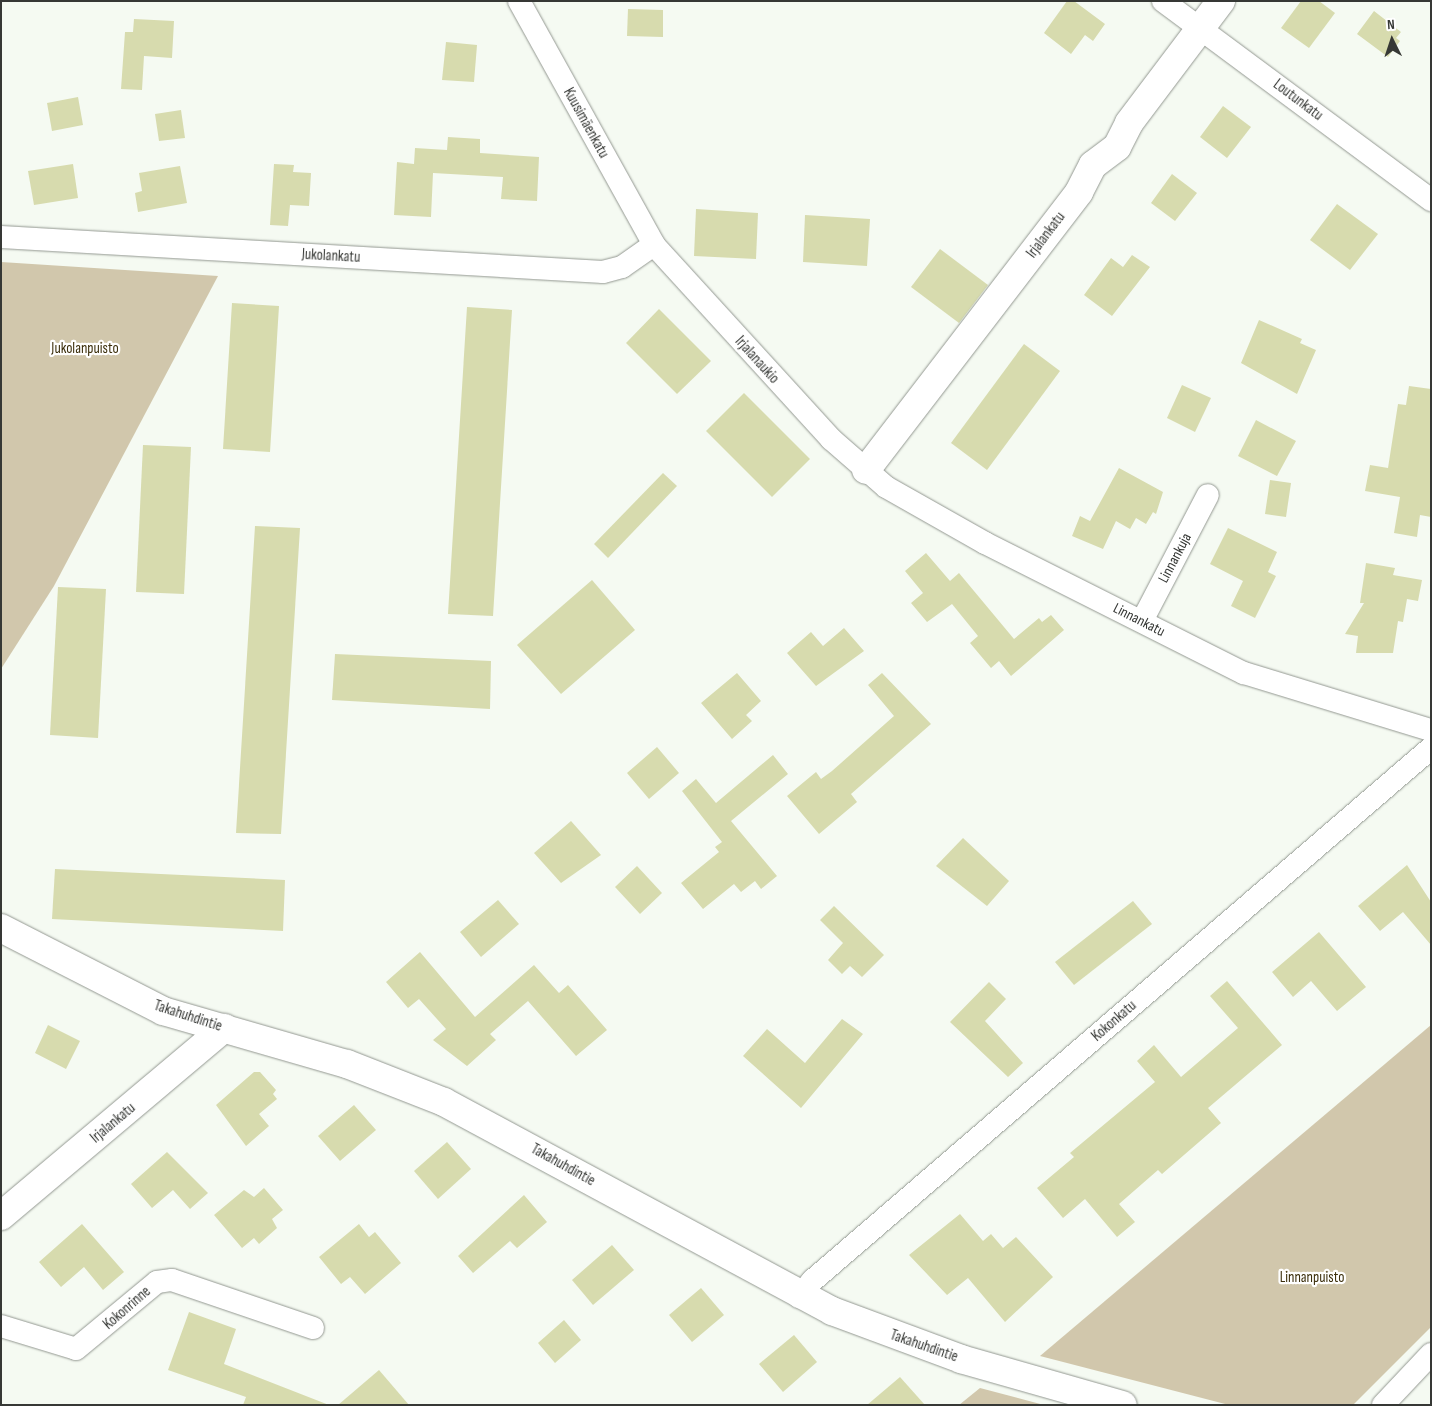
<!DOCTYPE html>
<html>
<head>
<meta charset="utf-8">
<style>
  body { margin:0 }
  #map { position:relative; width:1432px; height:1406px; overflow:hidden; background:#f5faf2; font-family:"Sofia Sans Condensed",sans-serif }
  div>[style] { position:absolute }
  .green>* { inset:0; background:#d1c7ac }
  .building>* { inset:0; background:#d7dbae }
  .roads { filter:drop-shadow(0 0 1px #939891) drop-shadow(0 0 1px #939891) }
  .street>* { height:22px; margin:-11px; padding:0 11px; transform-origin:11px; border-radius:11px; background:#fff }
  .secondary>* { height:28px; margin:-14px; padding:0 14px; transform-origin:14px; border-radius:14px; background:#fff }
  span { translate:-50% -50%; white-space:nowrap; text-align:center; line-height:1.15; -webkit-text-stroke:4.5px #fff; paint-order:stroke }
  .street-label { font-size:15px; color:#363835 }
  .park-label { font-size:15px; color:#3c2f0c }
  .frame { position:absolute; inset:0; border:2px solid #363835; pointer-events:none }
  .north { position:absolute; left:1367px; top:15px; width:50px; height:50px; -webkit-text-stroke:4px #fff; paint-order:stroke; rotate:356deg; font-size:14px; font-weight:700; line-height:20px; text-align:center; color:#363835 }
  .north::after { content:''; display:block; margin:auto; width:18px; height:22px; background:#363835; clip-path:polygon(50% 0,100% 100%,50% 72%,0 100%) }
</style>
</head>
<body>
<div id="map">
  <div class="green">
    <i style="clip-path:polygon(1px 262px,218px 276px,54px 586px,1px 669px)"></i>
    <i style="clip-path:polygon(1431px 1025px,1431px 1327px,1353px 1405px,1229px 1405px,1040px 1356px)"></i>
    <i style="clip-path:polygon(980px 1388px,1044px 1405px,959px 1405px)"></i>
  </div>
  <div class="building">
    <i style="clip-path:polygon(1067px 1px,1074px 1px,1105px 24px,1093px 41px,1085px 35px,1071px 54px,1044px 33px)"></i>
    <i style="clip-path:polygon(1301px 1px,1319px 1px,1335px 13px,1309px 48px,1281px 28px)"></i>
    <i style="clip-path:polygon(628px 9px,663px 10px,663px 37px,627px 36px)"></i>
    <i style="clip-path:polygon(1374px 11px,1401px 32px,1396px 38px,1400px 41px,1388px 57px,1357px 34px)"></i>
    <i style="clip-path:polygon(134px 19px,174px 21px,172px 58px,144px 56px,142px 90px,121px 89px,125px 32px,133px 32px)"></i>
    <i style="clip-path:polygon(446px 42px,477px 45px,474px 82px,442px 80px)"></i>
    <i style="clip-path:polygon(78px 97px,83px 125px,52px 131px,47px 103px)"></i>
    <i style="clip-path:polygon(1223px 106px,1251px 127px,1227px 158px,1200px 137px)"></i>
    <i style="clip-path:polygon(181px 110px,185px 138px,159px 141px,155px 114px)"></i>
    <i style="clip-path:polygon(448px 137px,480px 139px,480px 153px,539px 157px,537px 201px,501px 199px,503px 177px,433px 173px,431px 217px,394px 215px,397px 162px,414px 164px,415px 148px,447px 150px)"></i>
    <i style="clip-path:polygon(73px 164px,78px 198px,34px 205px,28px 171px)"></i>
    <i style="clip-path:polygon(274px 164px,294px 165px,293px 172px,311px 173px,309px 206px,290px 205px,288px 226px,270px 225px)"></i>
    <i style="clip-path:polygon(180px 166px,187px 203px,138px 212px,135px 193px,142px 191px,139px 173px)"></i>
    <i style="clip-path:polygon(1172px 174px,1197px 193px,1175px 221px,1151px 203px)"></i>
    <i style="clip-path:polygon(1337px 204px,1378px 234px,1350px 270px,1310px 240px)"></i>
    <i style="clip-path:polygon(696px 209px,758px 213px,756px 259px,694px 256px)"></i>
    <i style="clip-path:polygon(805px 215px,870px 219px,867px 266px,803px 262px)"></i>
    <i style="clip-path:polygon(940px 249px,988px 285px,959px 323px,911px 287px)"></i>
    <i style="clip-path:polygon(1132px 255px,1150px 267px,1112px 316px,1084px 295px,1111px 258px,1123px 267px)"></i>
    <i style="clip-path:polygon(232px 303px,279px 306px,270px 452px,223px 449px)"></i>
    <i style="clip-path:polygon(467px 307px,512px 310px,493px 616px,448px 614px)"></i>
    <i style="clip-path:polygon(659px 309px,711px 361px,677px 394px,626px 343px)"></i>
    <i style="clip-path:polygon(1259px 320px,1302px 339px,1300px 343px,1316px 350px,1297px 394px,1241px 363px)"></i>
    <i style="clip-path:polygon(1024px 344px,1060px 371px,987px 470px,951px 443px)"></i>
    <i style="clip-path:polygon(1182px 385px,1211px 398px,1195px 432px,1167px 418px)"></i>
    <i style="clip-path:polygon(1409px 386px,1431px 389px,1431px 517px,1420px 515px,1417px 537px,1394px 533px,1400px 497px,1365px 491px,1370px 465px,1388px 468px,1398px 404px,1406px 405px)"></i>
    <i style="clip-path:polygon(744px 393px,810px 459px,772px 497px,706px 431px)"></i>
    <i style="clip-path:polygon(1256px 420px,1296px 441px,1277px 476px,1238px 456px)"></i>
    <i style="clip-path:polygon(143px 445px,191px 447px,184px 594px,136px 592px)"></i>
    <i style="clip-path:polygon(1119px 468px,1163px 492px,1156px 514px,1153px 512px,1146px 524px,1136px 518px,1130px 529px,1116px 521px,1103px 549px,1072px 536px,1080px 516px,1090px 521px)"></i>
    <i style="clip-path:polygon(663px 473px,677px 486px,608px 558px,594px 544px)"></i>
    <i style="clip-path:polygon(1270px 480px,1291px 483px,1286px 517px,1265px 514px)"></i>
    <i style="clip-path:polygon(255px 526px,300px 528px,281px 834px,236px 833px)"></i>
    <i style="clip-path:polygon(1228px 528px,1277px 552px,1268px 572px,1276px 576px,1255px 618px,1231px 606px,1243px 581px,1210px 564px)"></i>
    <i style="clip-path:polygon(926px 553px,950px 581px,959px 573px,1014px 639px,1039px 618px,1042px 622px,1051px 615px,1064px 630px,1011px 676px,999px 661px,991px 668px,970px 643px,978px 636px,952px 604px,927px 622px,911px 603px,923px 593px,905px 571px)"></i>
    <i style="clip-path:polygon(1366px 563px,1395px 568px,1393px 575px,1422px 580px,1418px 601px,1407px 599px,1403px 622px,1398px 621px,1393px 653px,1356px 653px,1358px 636px,1345px 634px,1364px 603px,1360px 603px)"></i>
    <i style="clip-path:polygon(592px 580px,635px 630px,561px 694px,517px 645px)"></i>
    <i style="clip-path:polygon(58px 587px,106px 589px,98px 738px,50px 735px)"></i>
    <i style="clip-path:polygon(844px 628px,864px 651px,816px 686px,787px 653px,811px 632px,823px 646px)"></i>
    <i style="clip-path:polygon(335px 654px,491px 661px,490px 709px,332px 700px)"></i>
    <i style="clip-path:polygon(737px 673px,761px 701px,746px 715px,752px 721px,732px 739px,701px 703px)"></i>
    <i style="clip-path:polygon(882px 673px,931px 724px,851px 794px,857px 802px,819px 834px,787px 796px,816px 772px,821px 779px,832px 771px,894px 716px,868px 685px)"></i>
    <i style="clip-path:polygon(657px 747px,679px 773px,649px 799px,627px 773px)"></i>
    <i style="clip-path:polygon(773px 755px,788px 774px,731px 821px,777px 876px,761px 889px,755px 881px,741px 892px,734px 884px,703px 909px,681px 883px,719px 852px,715px 847px,722px 842px,682px 791px,696px 779px,716px 803px)"></i>
    <i style="clip-path:polygon(571px 821px,601px 855px,561px 883px,534px 853px)"></i>
    <i style="clip-path:polygon(963px 838px,1009px 881px,987px 906px,936px 866px)"></i>
    <i style="clip-path:polygon(1407px 865px,1431px 902px,1431px 945px,1403px 912px,1380px 931px,1358px 906px)"></i>
    <i style="clip-path:polygon(637px 866px,662px 893px,640px 914px,615px 887px)"></i>
    <i style="clip-path:polygon(55px 869px,285px 880px,283px 931px,52px 919px)"></i>
    <i style="clip-path:polygon(498px 900px,519px 924px,481px 957px,460px 932px)"></i>
    <i style="clip-path:polygon(1133px 901px,1152px 924px,1074px 985px,1055px 962px)"></i>
    <i style="clip-path:polygon(834px 906px,884px 955px,862px 977px,850px 966px,842px 974px,828px 960px,843px 943px,820px 920px)"></i>
    <i style="clip-path:polygon(1319px 932px,1366px 987px,1337px 1011px,1311px 981px,1293px 997px,1272px 972px)"></i>
    <i style="clip-path:polygon(420px 952px,475px 1017px,534px 965px,559px 993px,568px 985px,607px 1030px,576px 1056px,528px 1001px,490px 1034px,496px 1040px,467px 1066px,433px 1040px,446px 1029px,419px 999px,408px 1008px,386px 982px)"></i>
    <i style="clip-path:polygon(1227px 981px,1282px 1045px,1208px 1108px,1221px 1123px,1162px 1174px,1158px 1170px,1119px 1204px,1135px 1222px,1117px 1237px,1085px 1199px,1063px 1218px,1037px 1188px,1074px 1157px,1070px 1153px,1155px 1082px,1137px 1061px,1154px 1045px,1181px 1077px,1238px 1028px,1210px 996px)"></i>
    <i style="clip-path:polygon(989px 982px,1006px 999px,985px 1021px,1023px 1063px,1008px 1077px,950px 1022px)"></i>
    <i style="clip-path:polygon(842px 1019px,863px 1034px,801px 1108px,743px 1056px,767px 1029px,805px 1063px)"></i>
    <i style="clip-path:polygon(48px 1025px,80px 1041px,66px 1069px,35px 1053px)"></i>
    <i style="clip-path:polygon(254px 1072px,260px 1072px,276px 1090px,273px 1094px,277px 1099px,259px 1114px,269px 1126px,246px 1146px,216px 1105px)"></i>
    <i style="clip-path:polygon(354px 1105px,376px 1130px,340px 1161px,318px 1136px)"></i>
    <i style="clip-path:polygon(447px 1142px,471px 1169px,438px 1199px,414px 1171px)"></i>
    <i style="clip-path:polygon(167px 1152px,208px 1193px,190px 1209px,173px 1190px,152px 1208px,131px 1184px)"></i>
    <i style="clip-path:polygon(264px 1188px,283px 1210px,272px 1219px,277px 1228px,259px 1244px,254px 1238px,242px 1248px,214px 1215px,244px 1190px,254px 1197px)"></i>
    <i style="clip-path:polygon(524px 1195px,547px 1222px,517px 1248px,510px 1241px,473px 1273px,458px 1256px)"></i>
    <i style="clip-path:polygon(960px 1214px,983px 1241px,991px 1234px,1003px 1248px,1016px 1237px,1053px 1277px,1005px 1322px,968px 1278px,947px 1295px,909px 1255px)"></i>
    <i style="clip-path:polygon(82px 1224px,124px 1272px,103px 1290px,84px 1267px,61px 1287px,39px 1262px)"></i>
    <i style="clip-path:polygon(359px 1224px,369px 1237px,375px 1232px,401px 1263px,365px 1294px,350px 1277px,341px 1284px,319px 1257px)"></i>
    <i style="clip-path:polygon(612px 1245px,634px 1270px,593px 1305px,572px 1280px)"></i>
    <i style="clip-path:polygon(701px 1288px,724px 1315px,692px 1342px,669px 1315px)"></i>
    <i style="clip-path:polygon(189px 1312px,236px 1329px,224px 1364px,329px 1405px,243px 1405px,246px 1397px,168px 1370px)"></i>
    <i style="clip-path:polygon(564px 1320px,581px 1340px,555px 1363px,538px 1343px)"></i>
    <i style="clip-path:polygon(794px 1335px,817px 1362px,783px 1392px,759px 1364px)"></i>
    <i style="clip-path:polygon(379px 1370px,409px 1405px,338px 1405px)"></i>
    <i style="clip-path:polygon(900px 1377px,925px 1405px,867px 1405px)"></i>
  </div>
  <div class="roads">
    <div class="street">
      <i style="left:519px;top:1px;width:279px;rotate:61deg"></i>
      <i style="left:654px;top:245px;width:263px;rotate:47.6deg"></i>
      <i style="left:831px;top:439px;width:73px;rotate:41.1deg"></i>
      <i style="left:886px;top:487px;width:114px;rotate:29.5deg"></i>
      <i style="left:985px;top:543px;width:290px;rotate:26.7deg"></i>
      <i style="left:1244px;top:673px;width:195px;rotate:17deg"></i>
      <i style="left:1163px;top:1px;width:334px;rotate:36.6deg"></i>
      <i style="left:1px;top:237px;width:603px;rotate:3.33deg"></i>
      <i style="left:603px;top:272px;width:20px;rotate:-15deg"></i>
      <i style="left:622px;top:267px;width:39px;rotate:-35deg"></i>
      <i style="left:1142px;top:621px;width:142px;rotate:-62.4deg"></i>
      <i style="left:799px;top:1297px;width:21px;rotate:-51deg"></i>
      <i style="left:812px;top:1281px;width:817px;rotate:-40.73deg"></i>
      <i style="left:1px;top:1326px;width:78px;rotate:17deg"></i>
      <i style="left:76px;top:1349px;width:105px;rotate:-39.6deg"></i>
      <i style="left:157px;top:1282px;width:15px;rotate:-8deg"></i>
      <i style="left:172px;top:1280px;width:149px;rotate:18.8deg"></i>
      <i style="left:1383px;top:1405px;width:70px;rotate:-46.7deg"></i>
    </div>
    <div class="secondary">
      <i style="left:866px;top:470px;width:350px;rotate:-52.5deg"></i>
      <i style="left:1079px;top:192px;width:30px;rotate:-63deg"></i>
      <i style="left:1093px;top:165px;width:30px;rotate:-37deg"></i>
      <i style="left:1117px;top:147px;width:27px;rotate:-63deg"></i>
      <i style="left:1129px;top:123px;width:153px;rotate:-53deg"></i>
      <i style="left:1px;top:928px;width:182px;rotate:27.1deg"></i>
      <i style="left:163px;top:1011px;width:191px;rotate:16.1deg"></i>
      <i style="left:347px;top:1064px;width:104px;rotate:21.4deg"></i>
      <i style="left:444px;top:1102px;width:441px;rotate:28.3deg"></i>
      <i style="left:832px;top:1311px;width:138px;rotate:20.4deg"></i>
      <i style="left:961px;top:1359px;width:168px;rotate:15.9deg"></i>
      <i style="left:1px;top:1216px;width:292px;rotate:-40.1deg"></i>
    </div>
  </div>
  <div class="street-label">
    <span style="left:1298px;top:100px;rotate:37deg">Loutunkatu</span>
    <span style="left:586px;top:123px;rotate:61deg">Kuusimäenkatu</span>
    <span style="left:1046px;top:235px;rotate:-53deg">Irjalankatu</span>
    <span style="left:331px;top:256px;rotate:3deg">Jukolankatu</span>
    <span style="left:757px;top:360px;rotate:48deg">Irjalanaukio</span>
    <span style="left:1175px;top:558px;rotate:-62deg">Linnankuja</span>
    <span style="left:1139px;top:620px;rotate:27deg">Linnankatu</span>
    <span style="left:188px;top:1016px;rotate:18deg">Takahuhdintie</span>
    <span style="left:1114px;top:1021px;rotate:-41deg">Kokonkatu</span>
    <span style="left:113px;top:1123px;rotate:-40deg">Irjalankatu</span>
    <span style="left:563px;top:1165px;rotate:29deg">Takahuhdintie</span>
    <span style="left:127px;top:1308px;rotate:-41deg">Kokonrinne</span>
    <span style="left:924px;top:1346px;rotate:19deg">Takahuhdintie</span>
  </div>
  <div class="park-label">
    <span style="left:85px;top:349px">Jukolanpuisto</span>
    <span style="left:1312px;top:1278px">Linnanpuisto</span>
  </div>
  <div class="frame"></div>
  <div class="north">N</div>
</div>
</body>
</html>
